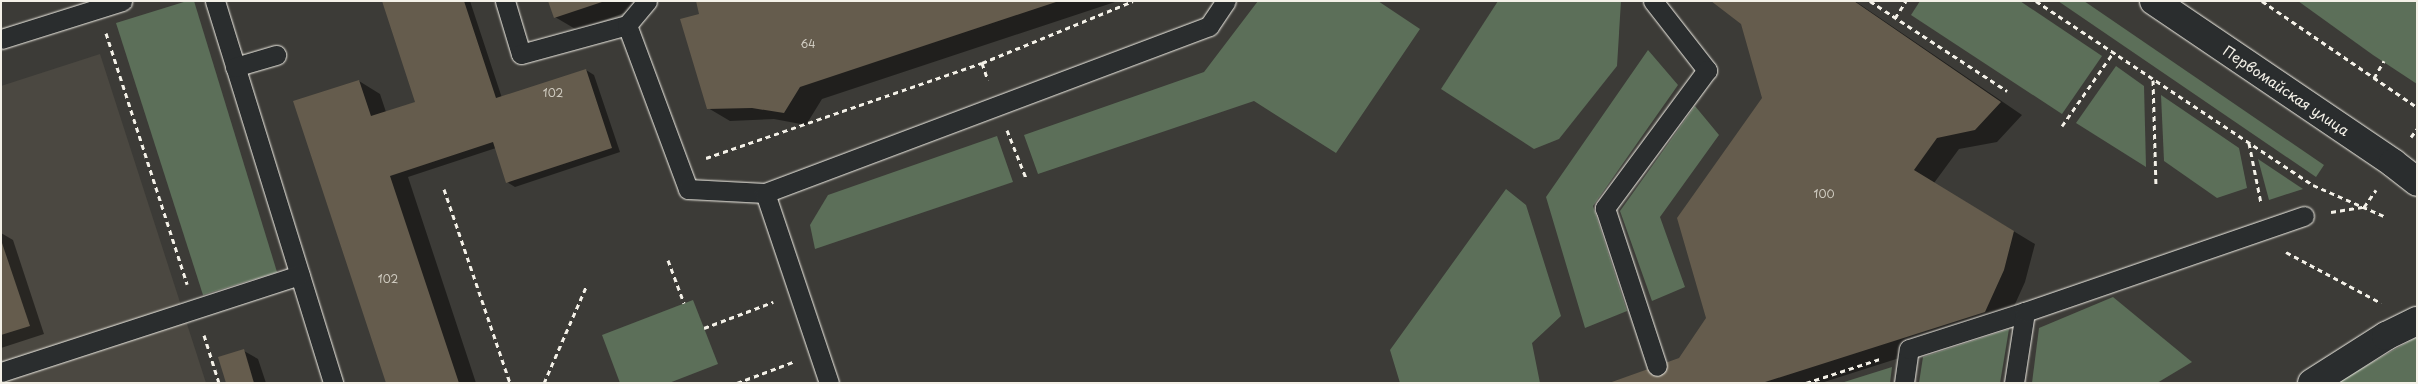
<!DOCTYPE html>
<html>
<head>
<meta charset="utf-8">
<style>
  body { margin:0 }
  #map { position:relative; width:2418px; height:384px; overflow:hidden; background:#3c3b37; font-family:"Playpen Sans",sans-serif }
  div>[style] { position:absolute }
  .built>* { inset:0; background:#4b4841 }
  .green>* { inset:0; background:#5c6f59 }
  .shadow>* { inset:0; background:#0007 }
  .building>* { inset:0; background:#655c4d }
  .path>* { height:3px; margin-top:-1.5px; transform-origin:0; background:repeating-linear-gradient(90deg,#f4f1e8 0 5px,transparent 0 9px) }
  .roads { filter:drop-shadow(0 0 1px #f4f1e8) drop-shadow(0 0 1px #f4f1e8) }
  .service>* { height:19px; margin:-9.5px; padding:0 9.5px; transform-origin:9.5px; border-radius:9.5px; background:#2a2d2e }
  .tertiary>* { height:28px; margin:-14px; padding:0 14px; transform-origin:14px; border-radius:14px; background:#2a2d2e }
  .primary>* { height:28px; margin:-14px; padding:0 14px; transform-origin:14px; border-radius:14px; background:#2a2d2e }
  span { translate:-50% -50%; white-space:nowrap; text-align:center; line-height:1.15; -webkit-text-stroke:4px #2a2d2e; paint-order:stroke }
  .number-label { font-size:11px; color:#d0ccc1 }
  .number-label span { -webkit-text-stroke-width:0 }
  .street-label { font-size:14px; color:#f4f1e8 }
  .frame { position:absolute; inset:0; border:2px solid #f4f1e8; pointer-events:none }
</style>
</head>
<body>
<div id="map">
  <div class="built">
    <i style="clip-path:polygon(100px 54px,206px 383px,1px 383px,1px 86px)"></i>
  </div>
  <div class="green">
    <i style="clip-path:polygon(187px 1px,194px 1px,277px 272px,203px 295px,116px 23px)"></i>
    <i style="clip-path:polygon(1258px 1px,1378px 1px,1420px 29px,1336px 153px,1254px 101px,1038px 174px,1024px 135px,1204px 72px)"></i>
    <i style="clip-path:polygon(1498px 1px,1621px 1px,1617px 66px,1559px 139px,1534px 149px,1441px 89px)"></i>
    <i style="clip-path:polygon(1920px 1px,2020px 1px,2102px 56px,2062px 114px,1911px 15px)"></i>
    <i style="clip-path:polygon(2058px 1px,2084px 1px,2324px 165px,2316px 177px)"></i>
    <i style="clip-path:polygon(2298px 1px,2417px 1px,2417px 84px,2373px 55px)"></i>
    <i style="clip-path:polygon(1648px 50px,1678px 85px,1593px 206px,1627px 311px,1585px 328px,1546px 197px)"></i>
    <i style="clip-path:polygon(2116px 66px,2144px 86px,2146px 167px,2076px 123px)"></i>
    <i style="clip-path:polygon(2161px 95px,2239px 148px,2247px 188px,2217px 198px,2164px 161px)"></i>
    <i style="clip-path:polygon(1695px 106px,1719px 135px,1660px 217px,1685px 287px,1652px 301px,1620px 211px)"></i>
    <i style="clip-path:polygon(997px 136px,1013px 182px,815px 249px,810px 225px,828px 195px)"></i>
    <i style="clip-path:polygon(2258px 159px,2303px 189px,2269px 200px)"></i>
    <i style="clip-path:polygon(1506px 189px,1526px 205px,1561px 316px,1532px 343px,1540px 383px,1400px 383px,1390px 350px)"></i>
    <i style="clip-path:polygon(2113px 297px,2192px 362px,2157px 383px,2032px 383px,2039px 328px)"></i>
    <i style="clip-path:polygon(693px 300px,718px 364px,669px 383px,620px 383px,602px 335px)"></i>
    <i style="clip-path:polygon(2009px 329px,2000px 383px,1919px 383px,1923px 357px)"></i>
    <i style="clip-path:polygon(2417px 337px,2417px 383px,2337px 383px,2390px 352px)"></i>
    <i style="clip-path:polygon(1892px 367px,1890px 383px,1841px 383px)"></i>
  </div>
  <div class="shadow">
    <i style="clip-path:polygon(383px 1px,470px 1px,502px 98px,586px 70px,594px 75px,620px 152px,515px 187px,507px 182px,496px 148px,408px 177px,476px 383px,388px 383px,359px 81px,380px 94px,386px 112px,417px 102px)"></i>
    <i style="clip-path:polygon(550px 1px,633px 1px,635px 9px,577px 30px,555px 17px)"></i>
    <i style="clip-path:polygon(697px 1px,1118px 1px,822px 99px,806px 125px,774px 119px,730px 121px,708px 108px,701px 15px)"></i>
    <i style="clip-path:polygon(1713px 1px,1855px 1px,2022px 115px,1997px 142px,1959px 149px,1934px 183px,2035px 244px,2025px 282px,2006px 324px,1821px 383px,1612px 383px,1680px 360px,1707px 318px,1763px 98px,1743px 24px)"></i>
    <i style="clip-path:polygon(1px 233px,13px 240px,44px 334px,1px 348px)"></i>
    <i style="clip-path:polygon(244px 351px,258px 359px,266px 383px,228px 383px)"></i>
  </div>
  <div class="building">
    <i style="clip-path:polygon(382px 1px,464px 1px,496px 98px,586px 69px,612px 148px,506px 183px,493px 142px,390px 176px,459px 383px,386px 383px,293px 101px,359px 80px,371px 116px,415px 102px)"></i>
    <i style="clip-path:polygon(548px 1px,602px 1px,602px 2px,554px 18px)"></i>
    <i style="clip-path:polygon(696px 1px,1056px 1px,1056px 2px,800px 87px,784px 113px,752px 108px,707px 109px,680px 19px,699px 14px)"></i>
    <i style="clip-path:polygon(1711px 1px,1854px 1px,2001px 102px,1975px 130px,1937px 138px,1914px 170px,2014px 231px,2004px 270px,1985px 312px,1762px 383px,1609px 383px,1679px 358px,1706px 318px,1677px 218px,1762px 98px,1741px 24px)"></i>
    <i style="clip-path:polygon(1px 240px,30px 326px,1px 335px)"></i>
    <i style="clip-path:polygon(244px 349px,254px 383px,226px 383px,218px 357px)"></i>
  </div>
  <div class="path">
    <i style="left:1870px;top:1px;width:164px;rotate:33.3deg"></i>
    <i style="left:2036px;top:1px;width:333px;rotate:33.6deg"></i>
    <i style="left:2313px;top:185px;width:77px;rotate:23.6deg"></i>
    <i style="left:2262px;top:1px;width:188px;rotate:34.4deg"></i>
    <i style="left:1895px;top:18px;width:20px;rotate:-57deg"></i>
    <i style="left:106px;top:33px;width:264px;rotate:72.1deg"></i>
    <i style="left:982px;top:63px;width:18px;rotate:71deg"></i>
    <i style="left:2374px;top:78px;width:20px;rotate:-60deg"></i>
    <i style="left:2153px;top:80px;width:107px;rotate:88.4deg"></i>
    <i style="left:2062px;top:126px;width:89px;rotate:-55.1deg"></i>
    <i style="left:1007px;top:130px;width:52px;rotate:68.4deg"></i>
    <i style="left:2411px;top:137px;width:10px;rotate:-53deg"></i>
    <i style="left:2249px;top:143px;width:61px;rotate:78.7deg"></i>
    <i style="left:706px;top:158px;width:292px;rotate:-19deg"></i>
    <i style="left:982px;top:63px;width:163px;rotate:-22.3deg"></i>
    <i style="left:444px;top:189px;width:205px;rotate:71.2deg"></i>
    <i style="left:2331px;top:212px;width:33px;rotate:-9deg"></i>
    <i style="left:2364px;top:207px;width:21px;rotate:-55deg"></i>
    <i style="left:2286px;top:252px;width:108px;rotate:28.2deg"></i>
    <i style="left:668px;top:260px;width:46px;rotate:69.6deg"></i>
    <i style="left:704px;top:328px;width:74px;rotate:-20.6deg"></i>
    <i style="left:204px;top:335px;width:50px;rotate:72.6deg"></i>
    <i style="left:544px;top:383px;width:105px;rotate:-66.4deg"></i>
    <i style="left:737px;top:383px;width:60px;rotate:-20.6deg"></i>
    <i style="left:1806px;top:383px;width:78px;rotate:-18deg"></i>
  </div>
  <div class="roads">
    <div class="service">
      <i style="left:215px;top:1px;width:400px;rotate:72.8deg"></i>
      <i style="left:505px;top:1px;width:55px;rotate:73.2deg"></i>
      <i style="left:521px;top:54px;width:110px;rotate:-15.3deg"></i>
      <i style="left:627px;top:25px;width:175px;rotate:69.6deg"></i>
      <i style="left:688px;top:189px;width:77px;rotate:3deg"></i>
      <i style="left:1653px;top:1px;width:88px;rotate:52deg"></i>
      <i style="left:1707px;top:70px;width:172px;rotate:126.5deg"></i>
      <i style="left:1605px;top:208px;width:166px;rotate:71.8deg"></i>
      <i style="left:627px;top:25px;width:31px;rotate:-50deg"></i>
      <i style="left:1px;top:39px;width:127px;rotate:-17.4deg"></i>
      <i style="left:235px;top:67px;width:43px;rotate:-16.3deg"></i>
      <i style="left:1px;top:372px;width:314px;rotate:-18deg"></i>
      <i style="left:829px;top:383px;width:200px;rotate:-108.6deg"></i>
      <i style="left:765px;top:193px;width:474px;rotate:-20.6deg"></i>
      <i style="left:1209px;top:26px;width:30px;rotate:-56deg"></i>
      <i style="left:1904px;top:383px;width:34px;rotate:-82deg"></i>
      <i style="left:1909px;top:349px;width:122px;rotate:-17.7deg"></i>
      <i style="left:2014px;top:383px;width:72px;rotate:-81.2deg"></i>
      <i style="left:2025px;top:312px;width:295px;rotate:-19deg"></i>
    </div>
    <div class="tertiary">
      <i style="left:2154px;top:1px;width:289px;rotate:34.1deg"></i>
      <i style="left:2393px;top:163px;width:31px;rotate:38deg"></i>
    </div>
    <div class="primary">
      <i style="left:2312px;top:383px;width:88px;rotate:-32.4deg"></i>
      <i style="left:2386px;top:336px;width:34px;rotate:-26deg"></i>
    </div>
  </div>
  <div class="number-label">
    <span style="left:808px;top:44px">64</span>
    <span style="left:553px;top:93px">102</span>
    <span style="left:1824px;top:194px">100</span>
    <span style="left:388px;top:279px">102</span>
  </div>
  <div class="street-label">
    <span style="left:2286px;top:91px;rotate:34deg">Первомайская улица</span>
  </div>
  <div class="frame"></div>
</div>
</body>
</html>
